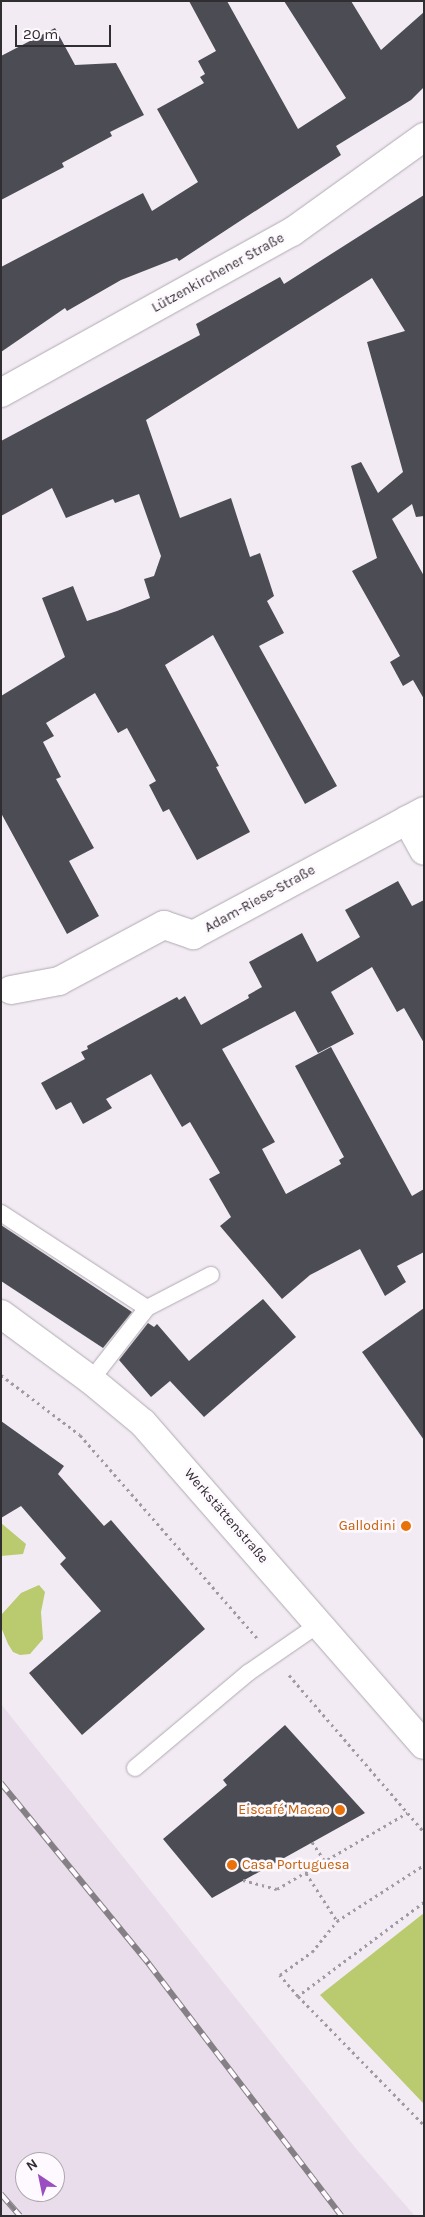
<!DOCTYPE html>
<html>
<head>
<meta charset="utf-8">
<style>
  body { margin:0 }
  #map { position:relative; width:425px; height:2217px; overflow:hidden; background:#f2ebf3; font-family:Karla,sans-serif }
  div>[style] { position:absolute }
  .built>* { inset:0; background:#e9ddeb }
  .green>* { inset:0; background:#baca6f }
  .building>* { inset:0; background:#4c4c54 }
  .path>* { height:3px; margin-top:-1.5px; transform-origin:0; background:repeating-linear-gradient(90deg,#a09ba1 0 2.5px,transparent 0 6.5px) }
  .roads { filter:drop-shadow(0 0 1px #b0a9b1) drop-shadow(0 0 1px #b0a9b1) }
  .service>* { height:16px; margin:-8px; padding:0 8px; transform-origin:8px; border-radius:8px; background:#fff }
  .minor>* { height:28px; margin:-14px; padding:0 14px; transform-origin:14px; border-radius:14px; background:#fff }
  .tertiary>* { height:28px; margin:-14px; padding:0 14px; transform-origin:14px; border-radius:14px; background:#fff }
  .rail>* { height:5.5px; margin-top:-2.75px; transform-origin:0; background:repeating-linear-gradient(90deg,#fef9fe 0 11px,#858086 0 22px); box-sizing:border-box; border-block:1px solid #858086 }
  .dots>* { width:14px; height:14px; translate:-50% -50%; box-sizing:border-box; border:2px solid #fef9fe; border-radius:50% }
  span { translate:-50% -50%; white-space:nowrap; text-align:center; line-height:1.15; -webkit-text-stroke:5px #fef9fe; paint-order:stroke }
  .street-label { font-size:14px; color:#302e31 }
  .food-label { font-size:14px; color:#c56008 }
  .right { translate:-100% -50%; text-align:right }
  .left { translate:0 -50%; text-align:left }
  .frame { position:absolute; inset:0; border:2px solid #302e31; pointer-events:none }
  .north { position:absolute; left:15px; top:2152px; width:50px; height:50px; box-sizing:border-box; background:#fef9fe; border:1px solid #aca8ac; border-radius:50%; rotate:326deg; font-size:14px; font-weight:700; line-height:20px; text-align:center; color:#302e31 }
  .north::after { content:''; display:block; margin:auto; width:18px; height:22px; background:#9a4ebf; clip-path:polygon(50% 0,100% 100%,50% 72%,0 100%) }
  .scale { position:absolute; left:15px; top:25px; width:96px; height:22px; box-sizing:border-box; border:2px solid #302e31; border-top:0; padding-left:6px; font-size:15px; line-height:18px; white-space:nowrap; color:#302e31; -webkit-text-stroke:4px #fef9fe; paint-order:stroke }
</style>
</head>
<body>
<div id="map">
  <div class="built">
    <i style="clip-path:polygon(evenodd,1px 1704px,358px 2151px,415px 2216px,1px 2216px,1px 1704px,25px 2162px,55px 2162px,55px 2192px,25px 2192px,25px 2162px)"></i>
  </div>
  <div class="green">
    <i style="clip-path:polygon(1px 1523px,26px 1544px,23px 1554px,1px 1556px)"></i>
    <i style="clip-path:polygon(39px 1585px,45px 1592px,41px 1612px,43px 1639px,30px 1654px,20px 1655px,13px 1652px,8px 1644px,1px 1627px,2px 1614px,21px 1593px)"></i>
    <i style="clip-path:polygon(424px 1913px,424px 2104px,320px 1995px)"></i>
  </div>
  <div class="building">
    <i style="clip-path:polygon(189px 1px,227px 1px,298px 129px,346px 98px,284px 1px,351px 1px,381px 50px,424px 12px,424px 87px,411px 100px,336px 146px,341px 155px,179px 261px,177px 258px,121px 280px,67px 311px,65px 308px,1px 352px,1px 267px,143px 193px,152px 211px,198px 182px,157px 109px,204px 83px,200px 77px,205px 74px,198px 61px,216px 51px)"></i>
    <i style="clip-path:polygon(55px 28px,75px 65px,116px 63px,144px 115px,110px 132px,112px 136px,62px 163px,64px 167px,1px 200px,1px 56px)"></i>
    <i style="clip-path:polygon(424px 195px,424px 516px,416px 517px,412px 504px,392px 519px,424px 576px,424px 699px,413px 680px,403px 686px,390px 662px,400px 656px,352px 571px,377px 558px,351px 466px,361px 462px,378px 493px,403px 472px,367px 342px,405px 331px,372px 278px,146px 420px,180px 518px,231px 498px,250px 557px,260px 553px,274px 596px,267px 601px,284px 633px,259px 646px,337px 786px,305px 804px,213px 635px,165px 665px,219px 766px,216px 767px,250px 832px,197px 860px,169px 809px,163px 812px,149px 785px,156px 781px,127px 728px,118px 733px,95px 693px,46px 723px,54px 736px,43px 742px,61px 777px,56px 779px,94px 848px,69px 861px,99px 916px,67px 934px,1px 813px,1px 696px,65px 657px,42px 598px,73px 586px,87px 621px,117px 611px,150px 598px,144px 579px,154px 576px,161px 556px,139px 494px,115px 503px,113px 499px,66px 518px,52px 488px,1px 516px,1px 441px,200px 335px,196px 324px,280px 277px,284px 284px)"></i>
    <i style="clip-path:polygon(398px 881px,412px 906px,424px 900px,424px 1043px,404px 1008px,397px 1012px,372px 967px,331px 992px,354px 1034px,318px 1053px,295px 1011px,222px 1049px,275px 1142px,262px 1149px,286px 1194px,341px 1164px,339px 1160px,344px 1157px,295px 1066px,331px 1047px,412px 1196px,424px 1189px,424px 1252px,397px 1266px,406px 1282px,385px 1296px,360px 1249px,310px 1275px,282px 1299px,220px 1226px,231px 1217px,209px 1179px,220px 1173px,190px 1122px,182px 1127px,151px 1074px,106px 1099px,112px 1108px,83px 1124px,71px 1102px,56px 1110px,41px 1083px,85px 1059px,81px 1052px,88px 1049px,87px 1046px,177px 997px,179px 1000px,185px 996px,201px 1025px,249px 998px,248px 995px,262px 987px,249px 962px,302px 933px,317px 962px,360px 937px,345px 910px)"></i>
    <i style="clip-path:polygon(1px 1225px,132px 1312px,103px 1348px,1px 1281px)"></i>
    <i style="clip-path:polygon(263px 1299px,296px 1337px,204px 1417px,170px 1381px,151px 1397px,119px 1360px,148px 1323px,154px 1327px,157px 1324px,189px 1361px)"></i>
    <i style="clip-path:polygon(424px 1308px,424px 1440px,362px 1352px)"></i>
    <i style="clip-path:polygon(1px 1421px,64px 1466px,58px 1474px,104px 1526px,111px 1520px,205px 1629px,82px 1735px,29px 1673px,101px 1611px,60px 1564px,66px 1558px,21px 1506px,1px 1518px)"></i>
    <i style="clip-path:polygon(285px 1725px,365px 1813px,212px 1898px,163px 1839px,227px 1785px,223px 1780px)"></i>
  </div>
  <div class="path">
    <i style="left:1px;top:1375px;width:99px;rotate:37.2deg"></i>
    <i style="left:80px;top:1435px;width:269px;rotate:48.9deg"></i>
    <i style="left:289px;top:1675px;width:207px;rotate:49.3deg"></i>
    <i style="left:312px;top:1842px;width:23px;rotate:56deg"></i>
    <i style="left:306px;top:1873px;width:57px;rotate:57.1deg"></i>
    <i style="left:243px;top:1880px;width:35px;rotate:15deg"></i>
    <i style="left:277px;top:1889px;width:151px;rotate:-30.3deg"></i>
    <i style="left:424px;top:1902px;width:157px;rotate:143.3deg"></i>
    <i style="left:298px;top:1996px;width:180px;rotate:45.7deg"></i>
    <i style="left:298px;top:1996px;width:28px;rotate:-131deg"></i>
    <i style="left:280px;top:1975px;width:39px;rotate:-36deg"></i>
    <i style="left:312px;top:1952px;width:40px;rotate:-51deg"></i>
    <i style="left:337px;top:1921px;width:103px;rotate:-32.8deg"></i>
  </div>
  <div class="roads">
    <div class="service">
      <i style="left:1px;top:1213px;width:174px;rotate:33.1deg"></i>
      <i style="left:91px;top:1380px;width:91px;rotate:-52.1deg"></i>
      <i style="left:147px;top:1308px;width:72px;rotate:-27.3deg"></i>
      <i style="left:135px;top:1768px;width:148px;rotate:-40.1deg"></i>
      <i style="left:248px;top:1673px;width:86px;rotate:-34.6deg"></i>
    </div>
    <div class="minor">
      <i style="left:407px;top:820px;width:35px;rotate:61deg"></i>
      <i style="left:11px;top:990px;width:49px;rotate:-10.6deg"></i>
      <i style="left:59px;top:981px;width:119px;rotate:-28.1deg"></i>
      <i style="left:164px;top:925px;width:31px;rotate:19deg"></i>
      <i style="left:193px;top:935px;width:262px;rotate:-28.2deg"></i>
      <i style="left:1px;top:1314px;width:112px;rotate:36.3deg"></i>
      <i style="left:91px;top:1380px;width:67px;rotate:39.6deg"></i>
      <i style="left:143px;top:1423px;width:427px;rotate:48.9deg"></i>
    </div>
    <div class="tertiary">
      <i style="left:1px;top:393px;width:333px;rotate:-29deg"></i>
      <i style="left:292px;top:232px;width:163px;rotate:-35.7deg"></i>
    </div>
  </div>
  <div class="rail">
    <i style="left:1px;top:1783px;width:234px;rotate:50.7deg"></i>
    <i style="left:149px;top:1964px;width:317px;rotate:52.6deg"></i>
    <i style="left:1px;top:2194px;width:29px;rotate:49deg"></i>
  </div>
  <div class="dots">
    <i style="left:406px;top:1526px;background:#e8710a"></i>
    <i style="left:340px;top:1810px;background:#e8710a"></i>
    <i style="left:232px;top:1865px;background:#e8710a"></i>
  </div>
  <div class="street-label">
    <span style="left:218px;top:273px;rotate:-29deg">Lützenkirchener Straße</span>
    <span style="left:260px;top:899px;rotate:-29deg">Adam-Riese-Straße</span>
    <span style="left:226px;top:1516px;rotate:49deg">Werkstättenstraße</span>
  </div>
  <div class="food-label">
    <span class="right" style="left:396px;top:1526px">Gallodini</span>
    <span class="right" style="left:330px;top:1810px">Eiscafé Macao</span>
    <span class="left" style="left:242px;top:1865px">Casa Portuguesa</span>
  </div>
  <div class="frame"></div>
  <div class="north">N</div>
  <div class="scale">20 m</div>
</div>
</body>
</html>
